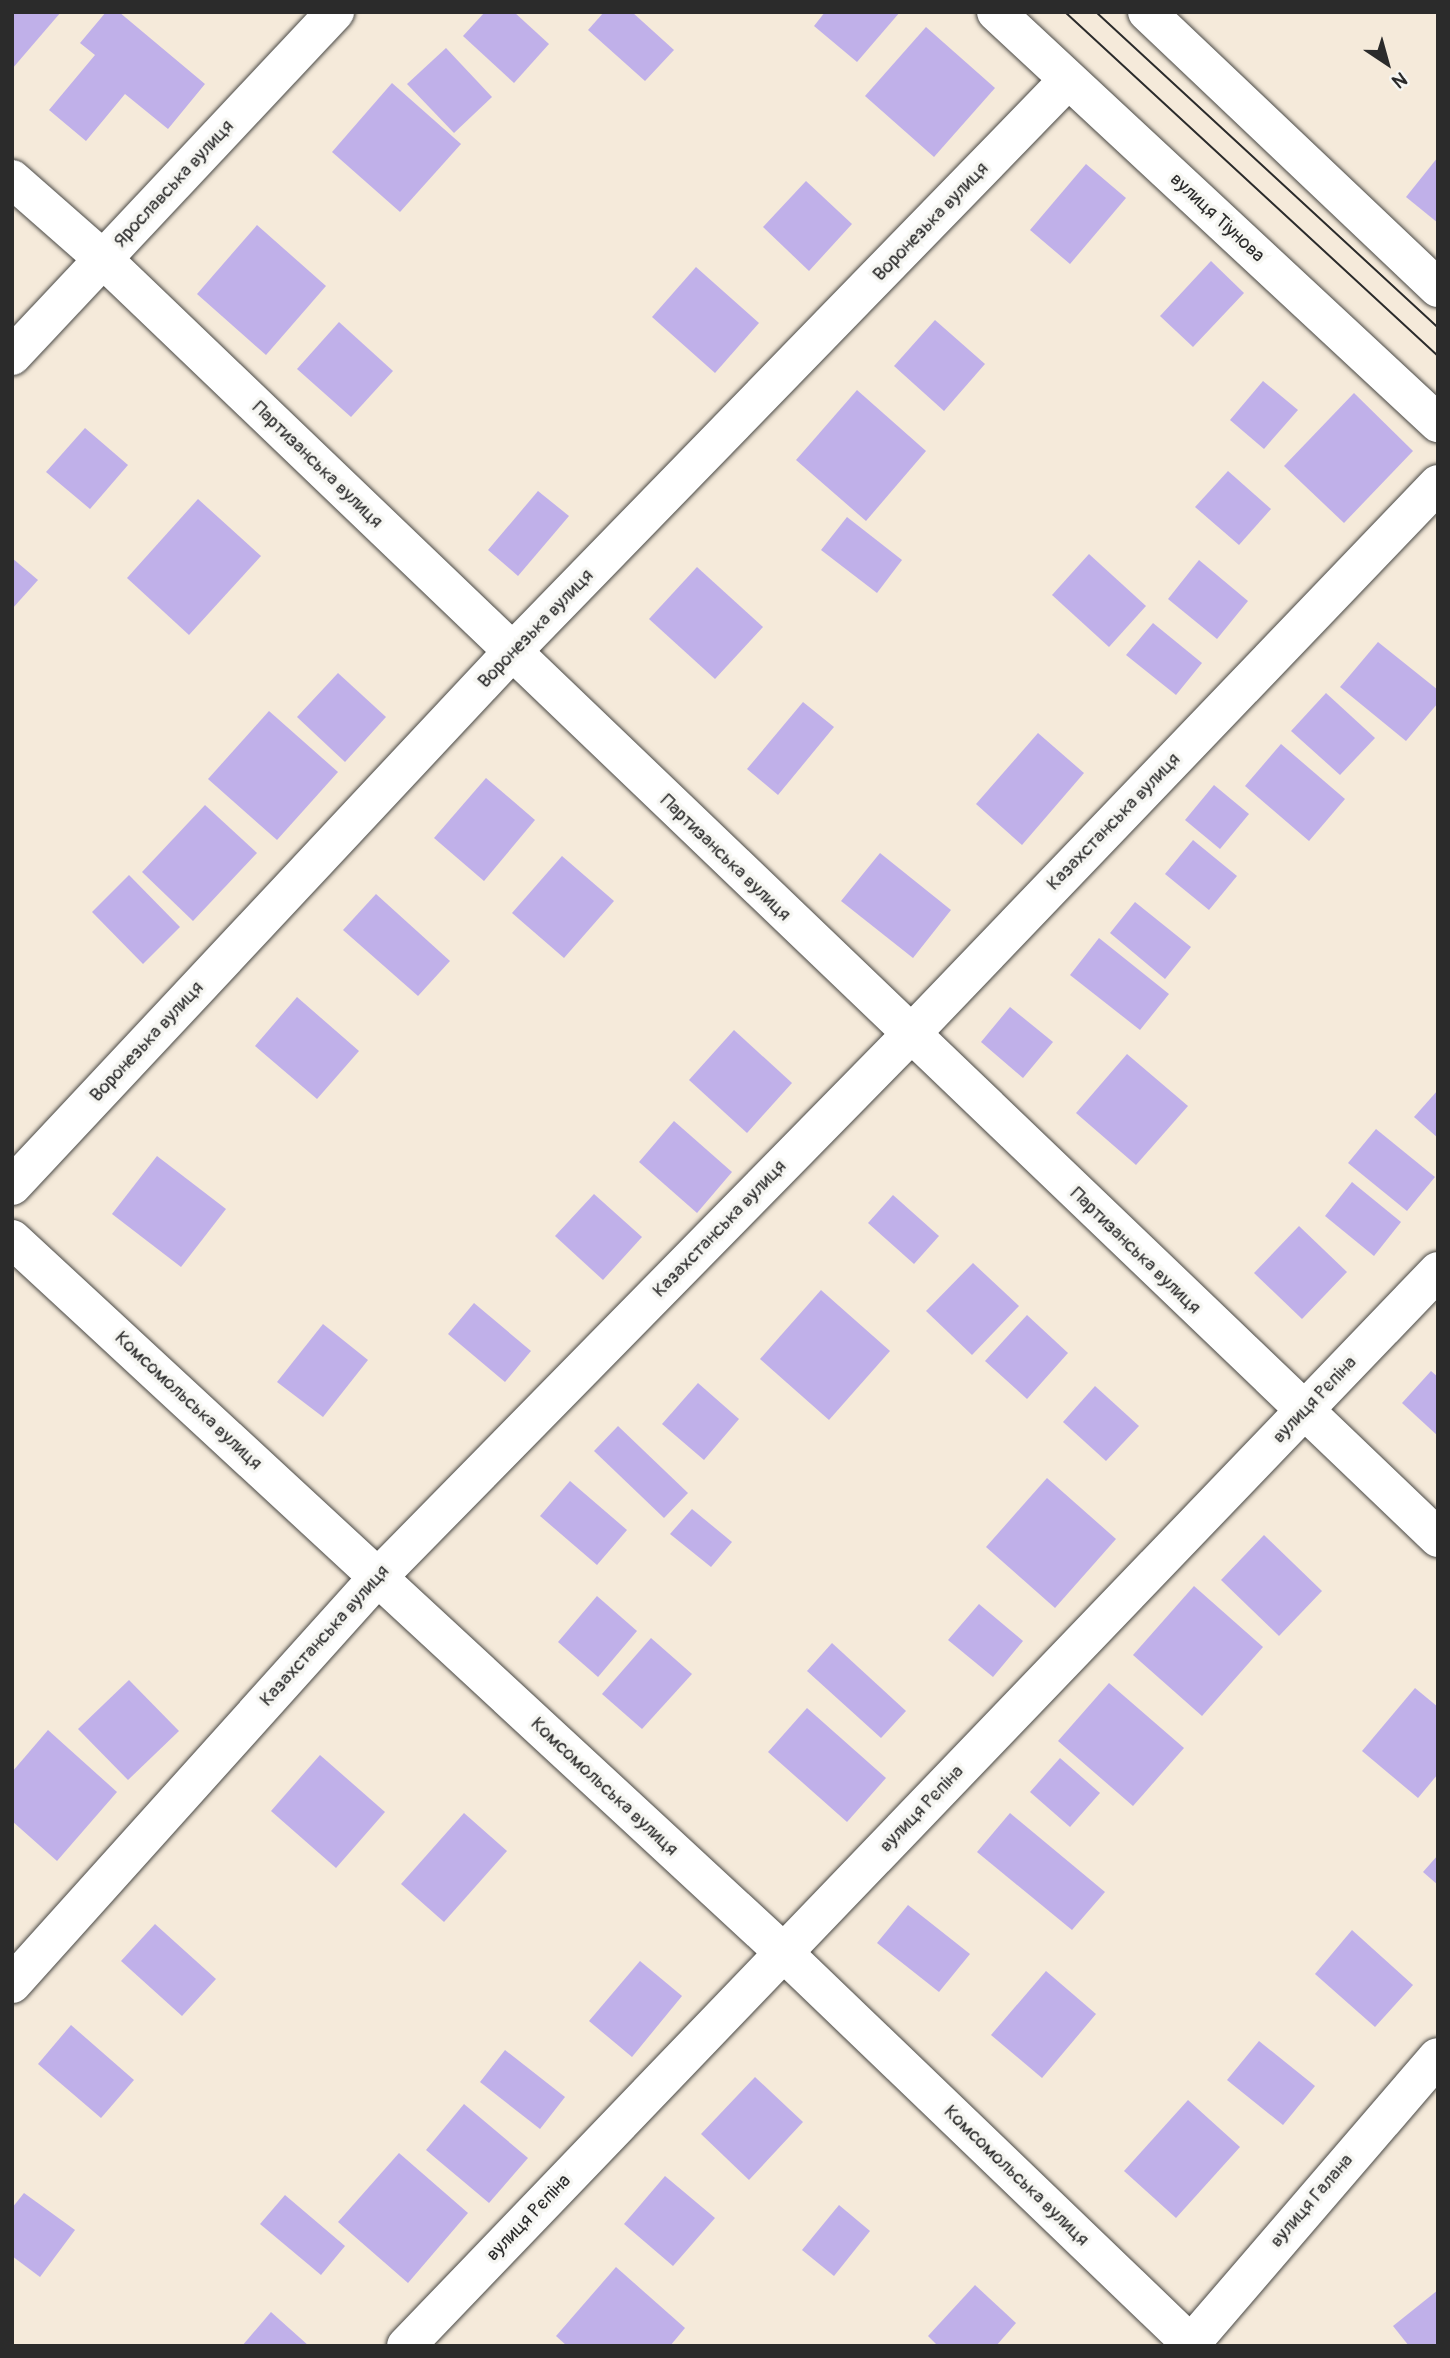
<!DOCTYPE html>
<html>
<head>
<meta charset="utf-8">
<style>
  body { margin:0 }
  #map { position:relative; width:1450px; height:2358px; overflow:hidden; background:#f5eada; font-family:Pangolin,sans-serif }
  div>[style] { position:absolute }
  .building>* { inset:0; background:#c0b0e9 }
  .roads { filter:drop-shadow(0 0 2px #494845) drop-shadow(0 0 2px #494845) }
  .minor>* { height:38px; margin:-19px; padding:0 19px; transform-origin:19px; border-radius:19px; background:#fff }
  .tram>* { height:2px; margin:-1px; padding:0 1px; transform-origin:1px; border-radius:1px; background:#2b2b2b }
  span { translate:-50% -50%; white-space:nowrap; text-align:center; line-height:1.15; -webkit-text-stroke:7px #f6f6f2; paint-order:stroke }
  .street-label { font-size:19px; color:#2b2b2b }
  .frame { position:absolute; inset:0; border:14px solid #2b2b2b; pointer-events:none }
  .north { position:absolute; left:1352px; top:28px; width:70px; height:70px; -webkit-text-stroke:5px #f6f6f2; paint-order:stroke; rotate:144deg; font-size:19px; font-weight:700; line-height:28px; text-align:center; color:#2b2b2b }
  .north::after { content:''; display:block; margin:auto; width:24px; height:32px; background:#2b2b2b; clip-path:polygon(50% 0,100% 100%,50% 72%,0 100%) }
</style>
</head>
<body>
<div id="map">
  <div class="building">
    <i style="clip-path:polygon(12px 12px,61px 12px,12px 69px)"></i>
    <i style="clip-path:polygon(106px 12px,119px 12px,205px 84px,168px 129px,125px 94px,86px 141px,49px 110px,95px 55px,80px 43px)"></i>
    <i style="clip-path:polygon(485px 12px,514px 12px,549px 44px,514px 83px,463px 36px)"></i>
    <i style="clip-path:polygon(604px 12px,632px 12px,674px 50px,645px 81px,588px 30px)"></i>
    <i style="clip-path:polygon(825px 12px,900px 12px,857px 62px,814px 26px)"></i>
    <i style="clip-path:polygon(926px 27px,995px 88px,934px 157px,865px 96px)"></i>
    <i style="clip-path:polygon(446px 48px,492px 97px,454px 133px,407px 84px)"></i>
    <i style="clip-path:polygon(392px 83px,461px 144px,400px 212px,332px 152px)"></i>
    <i style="clip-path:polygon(1438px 157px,1438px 223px,1406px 197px)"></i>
    <i style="clip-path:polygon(1086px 164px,1126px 198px,1070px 264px,1030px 230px)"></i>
    <i style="clip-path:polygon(806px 181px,852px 224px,809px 271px,763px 227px)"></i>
    <i style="clip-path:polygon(257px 225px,326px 286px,266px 355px,197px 294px)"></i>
    <i style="clip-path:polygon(1211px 261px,1244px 293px,1193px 347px,1160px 316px)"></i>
    <i style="clip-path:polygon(696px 267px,759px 323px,715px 373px,652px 317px)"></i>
    <i style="clip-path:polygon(935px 320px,985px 364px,944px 411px,894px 366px)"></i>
    <i style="clip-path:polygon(339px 322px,393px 371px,351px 417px,297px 369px)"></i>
    <i style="clip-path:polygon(1263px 381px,1298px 410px,1264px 449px,1230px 420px)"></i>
    <i style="clip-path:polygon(857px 390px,926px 451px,866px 521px,796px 460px)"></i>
    <i style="clip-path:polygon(1354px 393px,1413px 451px,1344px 523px,1284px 466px)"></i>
    <i style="clip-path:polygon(85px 428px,128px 465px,90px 509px,46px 472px)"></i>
    <i style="clip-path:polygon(1228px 471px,1271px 509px,1239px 545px,1195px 507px)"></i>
    <i style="clip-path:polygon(538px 491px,569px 516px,518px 576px,488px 550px)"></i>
    <i style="clip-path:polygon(198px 499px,261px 556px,189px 635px,127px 578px)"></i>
    <i style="clip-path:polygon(847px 517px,902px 560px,877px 593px,821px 550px)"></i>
    <i style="clip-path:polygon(1089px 554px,1146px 606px,1109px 647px,1052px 595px)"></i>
    <i style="clip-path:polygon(12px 558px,38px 580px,12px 609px)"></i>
    <i style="clip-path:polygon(1199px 560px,1248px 601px,1217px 639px,1168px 599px)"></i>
    <i style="clip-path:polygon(697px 567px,763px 627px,715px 679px,649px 619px)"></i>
    <i style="clip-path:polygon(1153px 623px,1202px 663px,1176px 695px,1126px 655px)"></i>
    <i style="clip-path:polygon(1378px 642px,1438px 690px,1438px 703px,1406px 741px,1340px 687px)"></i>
    <i style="clip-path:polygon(338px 673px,386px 717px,345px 762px,297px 717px)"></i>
    <i style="clip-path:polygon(1326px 693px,1375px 738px,1340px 775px,1291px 731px)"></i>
    <i style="clip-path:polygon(803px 702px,834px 727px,778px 795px,747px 769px)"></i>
    <i style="clip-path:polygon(269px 711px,338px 772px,277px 840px,208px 779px)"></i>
    <i style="clip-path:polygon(1038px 733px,1084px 773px,1022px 845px,976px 804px)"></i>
    <i style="clip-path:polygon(1281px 744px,1345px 799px,1309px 841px,1245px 786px)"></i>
    <i style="clip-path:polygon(486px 778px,535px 820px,484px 881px,434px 838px)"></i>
    <i style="clip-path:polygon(1214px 785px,1249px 814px,1220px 849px,1185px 820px)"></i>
    <i style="clip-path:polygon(205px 805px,257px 853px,193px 921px,142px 872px)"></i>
    <i style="clip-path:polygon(1193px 840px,1237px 876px,1209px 910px,1165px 874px)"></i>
    <i style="clip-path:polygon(880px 853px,951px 910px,913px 958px,841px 901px)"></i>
    <i style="clip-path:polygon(562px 856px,614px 901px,564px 958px,512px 913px)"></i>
    <i style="clip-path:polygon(129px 875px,180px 927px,143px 964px,92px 912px)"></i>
    <i style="clip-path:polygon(376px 894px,450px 961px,418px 996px,343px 930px)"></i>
    <i style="clip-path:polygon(1135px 902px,1191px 947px,1165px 979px,1110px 933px)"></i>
    <i style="clip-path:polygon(1099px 938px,1169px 994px,1140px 1030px,1070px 975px)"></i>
    <i style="clip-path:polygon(297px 997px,359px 1051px,317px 1099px,255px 1046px)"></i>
    <i style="clip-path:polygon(1010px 1007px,1053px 1042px,1023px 1078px,981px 1042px)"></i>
    <i style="clip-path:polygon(734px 1030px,792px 1083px,747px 1133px,689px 1080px)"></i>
    <i style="clip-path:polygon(1127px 1054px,1188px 1106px,1136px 1165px,1076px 1113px)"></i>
    <i style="clip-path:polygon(1438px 1090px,1438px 1138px,1414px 1117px)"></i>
    <i style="clip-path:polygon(674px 1121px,732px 1172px,697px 1213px,639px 1162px)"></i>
    <i style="clip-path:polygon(1376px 1129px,1435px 1177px,1407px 1211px,1348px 1163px)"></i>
    <i style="clip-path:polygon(157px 1156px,226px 1209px,181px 1267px,112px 1214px)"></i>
    <i style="clip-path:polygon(1352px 1182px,1401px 1222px,1374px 1256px,1325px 1216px)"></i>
    <i style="clip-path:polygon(594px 1194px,642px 1237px,603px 1280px,555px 1236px)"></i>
    <i style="clip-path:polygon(893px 1195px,939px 1236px,914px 1264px,868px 1223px)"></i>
    <i style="clip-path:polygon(1299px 1226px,1347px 1272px,1302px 1319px,1254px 1273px)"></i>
    <i style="clip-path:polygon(973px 1263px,1019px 1306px,972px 1355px,926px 1311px)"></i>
    <i style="clip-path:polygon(821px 1290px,890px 1351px,829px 1420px,760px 1359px)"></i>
    <i style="clip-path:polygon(474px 1303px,531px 1351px,505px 1382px,448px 1334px)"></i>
    <i style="clip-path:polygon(1027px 1315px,1068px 1353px,1027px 1399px,985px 1361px)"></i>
    <i style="clip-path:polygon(323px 1324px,368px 1360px,323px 1417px,277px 1382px)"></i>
    <i style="clip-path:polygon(1431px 1371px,1438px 1377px,1438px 1436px,1402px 1403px)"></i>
    <i style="clip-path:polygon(698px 1383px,739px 1419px,704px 1460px,662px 1424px)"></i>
    <i style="clip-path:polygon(1095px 1386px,1139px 1426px,1106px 1461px,1063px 1422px)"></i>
    <i style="clip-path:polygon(618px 1426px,688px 1493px,664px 1518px,594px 1451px)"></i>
    <i style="clip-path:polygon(1047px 1478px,1116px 1539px,1055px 1608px,986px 1547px)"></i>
    <i style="clip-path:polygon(570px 1481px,627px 1530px,597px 1565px,540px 1516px)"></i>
    <i style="clip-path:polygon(692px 1509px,732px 1542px,711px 1567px,670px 1534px)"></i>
    <i style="clip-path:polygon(1264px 1535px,1322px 1591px,1279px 1636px,1221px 1580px)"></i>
    <i style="clip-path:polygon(1194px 1586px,1263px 1647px,1202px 1716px,1133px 1655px)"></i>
    <i style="clip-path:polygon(597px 1596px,637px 1631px,598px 1677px,558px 1642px)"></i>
    <i style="clip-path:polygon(979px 1604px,1023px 1641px,993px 1677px,948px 1640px)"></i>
    <i style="clip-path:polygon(651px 1638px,692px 1674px,642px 1729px,602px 1694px)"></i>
    <i style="clip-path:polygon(832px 1643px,906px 1711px,881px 1738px,807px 1671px)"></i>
    <i style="clip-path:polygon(129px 1680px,179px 1731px,128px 1780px,78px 1729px)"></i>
    <i style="clip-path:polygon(1109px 1683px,1184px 1748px,1133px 1806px,1058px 1741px)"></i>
    <i style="clip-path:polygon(1415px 1688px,1438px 1707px,1438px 1774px,1418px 1798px,1362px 1751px)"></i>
    <i style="clip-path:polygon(807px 1708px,886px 1778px,847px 1822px,768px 1752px)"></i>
    <i style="clip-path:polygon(48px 1730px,117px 1792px,57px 1861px,12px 1821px,12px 1772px)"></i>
    <i style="clip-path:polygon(320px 1755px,385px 1812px,336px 1868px,271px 1811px)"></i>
    <i style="clip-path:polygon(1060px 1758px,1100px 1793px,1070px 1827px,1030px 1792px)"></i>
    <i style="clip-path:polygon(464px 1813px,507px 1851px,444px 1922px,401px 1884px)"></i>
    <i style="clip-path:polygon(1010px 1813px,1105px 1892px,1072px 1930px,977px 1852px)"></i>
    <i style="clip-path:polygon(1438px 1855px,1438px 1885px,1423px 1872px)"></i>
    <i style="clip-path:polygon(908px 1905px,970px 1954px,939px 1992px,877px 1943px)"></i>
    <i style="clip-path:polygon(155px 1924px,216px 1979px,182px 2016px,121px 1961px)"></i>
    <i style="clip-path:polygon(1352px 1930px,1413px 1985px,1375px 2027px,1315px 1974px)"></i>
    <i style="clip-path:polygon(640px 1961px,682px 1996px,632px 2057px,589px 2021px)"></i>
    <i style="clip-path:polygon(1046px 1971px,1096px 2014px,1042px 2078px,991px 2035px)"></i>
    <i style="clip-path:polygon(71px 2025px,134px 2080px,101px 2118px,38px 2064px)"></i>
    <i style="clip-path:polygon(1259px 2041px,1315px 2086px,1283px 2125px,1227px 2080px)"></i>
    <i style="clip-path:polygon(505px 2050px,565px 2097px,540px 2129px,480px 2082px)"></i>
    <i style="clip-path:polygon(755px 2077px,803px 2122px,749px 2180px,701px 2134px)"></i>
    <i style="clip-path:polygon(1188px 2100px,1240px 2147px,1176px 2218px,1124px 2171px)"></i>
    <i style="clip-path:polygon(464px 2104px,528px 2158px,489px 2203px,426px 2150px)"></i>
    <i style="clip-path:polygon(399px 2153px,468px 2213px,408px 2283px,338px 2222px)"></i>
    <i style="clip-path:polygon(665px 2176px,715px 2218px,673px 2266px,624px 2224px)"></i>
    <i style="clip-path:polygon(24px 2193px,75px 2230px,40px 2277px,12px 2256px,12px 2208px)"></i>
    <i style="clip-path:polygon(285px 2195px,345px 2246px,321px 2275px,260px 2224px)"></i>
    <i style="clip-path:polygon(839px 2205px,870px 2231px,834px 2276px,802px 2250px)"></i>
    <i style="clip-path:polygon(616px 2267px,685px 2328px,670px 2346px,567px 2346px,556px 2336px)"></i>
    <i style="clip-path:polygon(975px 2285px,1016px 2323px,996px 2346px,938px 2346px,928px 2336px)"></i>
    <i style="clip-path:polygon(1438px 2290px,1438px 2346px,1409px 2346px,1393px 2326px)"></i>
    <i style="clip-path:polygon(271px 2312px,309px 2346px,242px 2346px)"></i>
  </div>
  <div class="roads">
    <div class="minor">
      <i style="left:996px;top:12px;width:604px;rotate:42.92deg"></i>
      <i style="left:1147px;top:12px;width:401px;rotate:43.5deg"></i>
      <i style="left:12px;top:179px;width:121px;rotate:41.3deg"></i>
      <i style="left:103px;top:259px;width:1849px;rotate:43.77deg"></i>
      <i style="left:12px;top:356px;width:472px;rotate:-46.8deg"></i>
      <i style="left:12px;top:1186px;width:730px;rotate:-46.89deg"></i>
      <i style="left:511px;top:653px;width:799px;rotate:-45.81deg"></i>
      <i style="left:12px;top:1239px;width:1052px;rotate:42.76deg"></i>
      <i style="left:784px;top:1953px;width:562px;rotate:43.85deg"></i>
      <i style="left:12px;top:1984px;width:547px;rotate:-48.04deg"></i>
      <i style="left:378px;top:1577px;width:759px;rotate:-45.53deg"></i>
      <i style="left:910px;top:1035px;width:763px;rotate:-46.22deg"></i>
      <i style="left:406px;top:2346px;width:1490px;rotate:-46.17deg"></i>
      <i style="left:1189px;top:2346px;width:381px;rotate:-49.3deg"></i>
    </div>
  </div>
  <div class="tram">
    <i style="left:1065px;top:12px;width:507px;rotate:42.68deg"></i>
    <i style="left:1096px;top:12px;width:466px;rotate:42.7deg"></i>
  </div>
  <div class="street-label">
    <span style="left:174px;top:184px;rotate:-47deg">Ярославська вулиця</span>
    <span style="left:1217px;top:218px;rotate:43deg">вулиця Тіунова</span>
    <span style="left:931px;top:222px;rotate:-46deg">Воронезька вулиця</span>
    <span style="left:317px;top:465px;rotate:44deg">Партизанська вулиця</span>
    <span style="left:536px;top:629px;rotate:-46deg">Воронезька вулиця</span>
    <span style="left:1114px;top:822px;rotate:-46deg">Казахстанська вулиця</span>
    <span style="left:725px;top:858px;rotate:44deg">Партизанська вулиця</span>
    <span style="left:147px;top:1042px;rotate:-47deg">Воронезька вулиця</span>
    <span style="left:720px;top:1229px;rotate:-46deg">Казахстанська вулиця</span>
    <span style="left:1135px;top:1251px;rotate:44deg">Партизанська вулиця</span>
    <span style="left:1315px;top:1400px;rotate:-46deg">вулиця Рєпіна</span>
    <span style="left:188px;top:1401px;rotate:43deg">Комсомольська вулиця</span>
    <span style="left:325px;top:1636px;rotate:-48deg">Казахстанська вулиця</span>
    <span style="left:604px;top:1787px;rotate:43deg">Комсомольська вулиця</span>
    <span style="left:922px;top:1809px;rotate:-46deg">вулиця Рєпіна</span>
    <span style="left:1016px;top:2176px;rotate:44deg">Комсомольська вулиця</span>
    <span style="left:1312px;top:2201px;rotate:-49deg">вулиця Галана</span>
    <span style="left:529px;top:2218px;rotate:-46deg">вулиця Рєпіна</span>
  </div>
  <div class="frame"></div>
  <div class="north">N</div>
</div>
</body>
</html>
